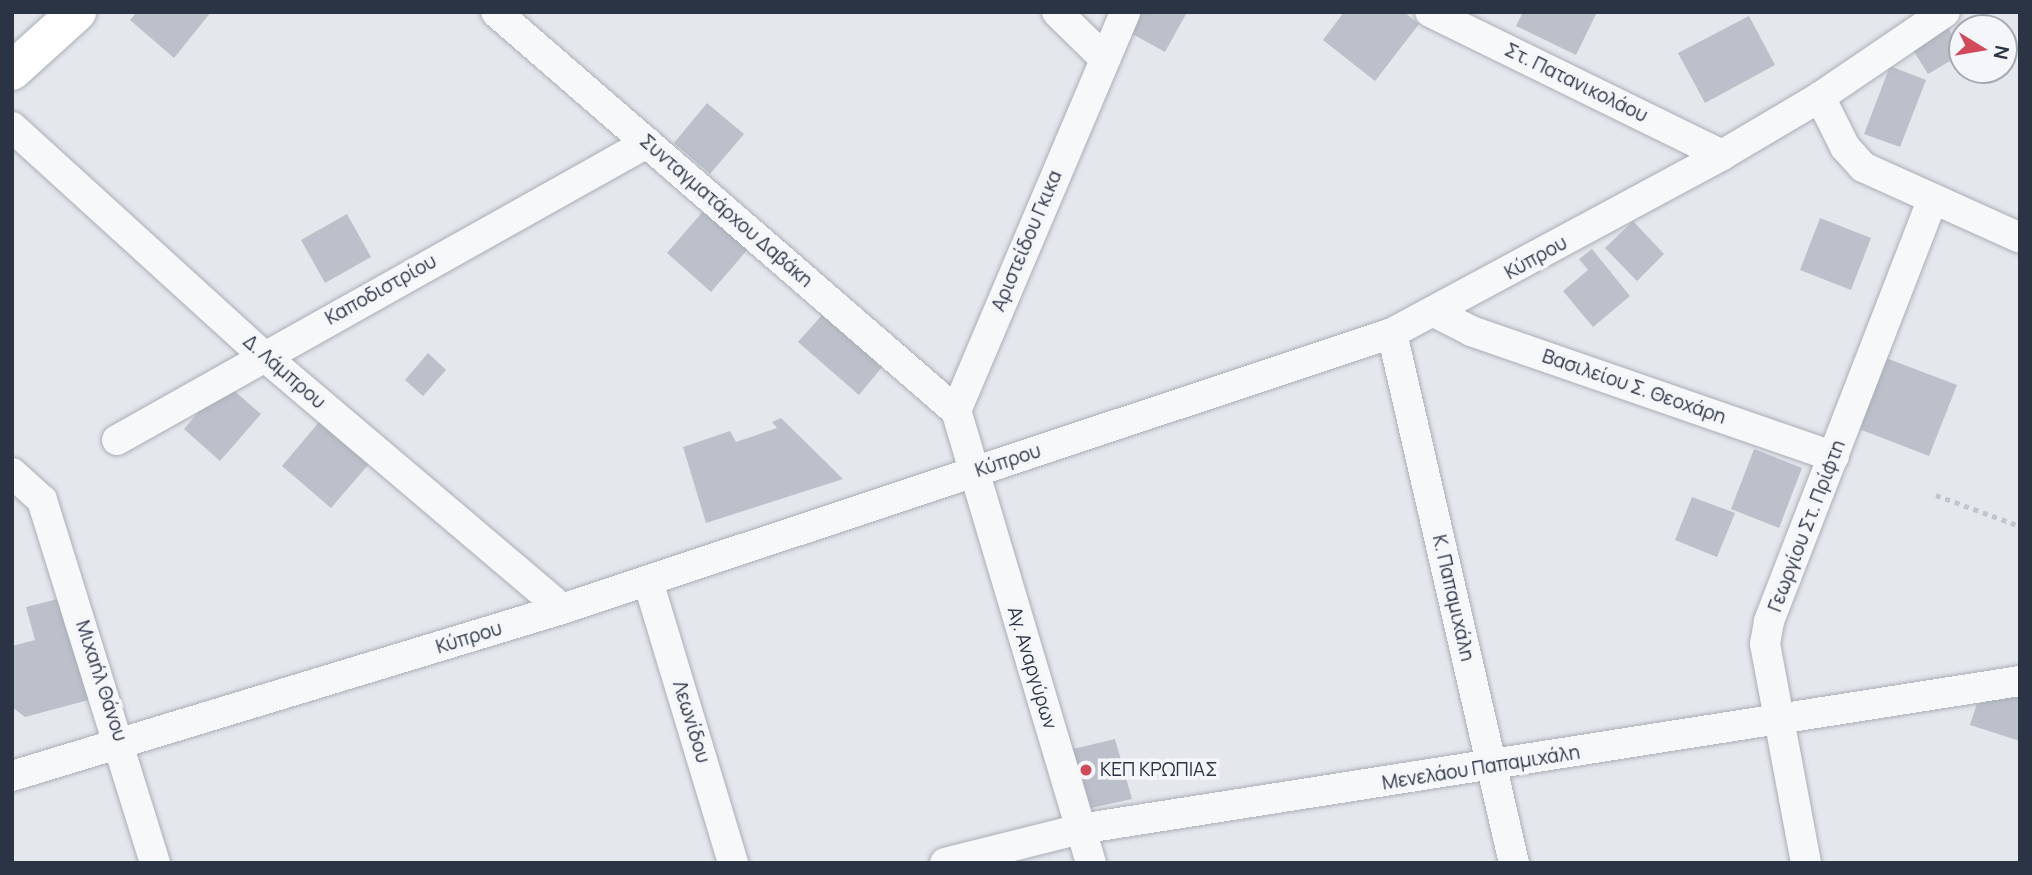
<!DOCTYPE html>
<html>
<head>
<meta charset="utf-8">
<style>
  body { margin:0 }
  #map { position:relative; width:2032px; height:875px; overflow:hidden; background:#e4e7ec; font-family:Manrope,sans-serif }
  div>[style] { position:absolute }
  .building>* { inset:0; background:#bbc0ca }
  .path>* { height:4.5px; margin-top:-2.25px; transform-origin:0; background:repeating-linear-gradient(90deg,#c2c5cb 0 5px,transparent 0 10px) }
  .roads { filter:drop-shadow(0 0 2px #a9aeb7) drop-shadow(0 0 2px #a9aeb7) }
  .minor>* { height:30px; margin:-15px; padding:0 15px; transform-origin:15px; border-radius:15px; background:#f7f8fa }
  .primary>* { height:38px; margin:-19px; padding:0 19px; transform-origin:19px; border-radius:19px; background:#fff }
  .dots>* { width:19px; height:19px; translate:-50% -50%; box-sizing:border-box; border:4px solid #f4f6f9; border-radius:50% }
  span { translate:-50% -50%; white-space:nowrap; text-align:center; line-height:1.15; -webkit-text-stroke:7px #f4f6f9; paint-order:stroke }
  .street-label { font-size:19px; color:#2b3445 }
  .poi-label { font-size:19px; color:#2b3445 }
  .left { translate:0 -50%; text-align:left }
  .frame { position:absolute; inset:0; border:14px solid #2b3445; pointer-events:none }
  .north { position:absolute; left:1948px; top:14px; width:70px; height:70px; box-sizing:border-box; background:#f4f6f9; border:2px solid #a4a8b1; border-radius:50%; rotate:101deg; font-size:19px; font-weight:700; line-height:28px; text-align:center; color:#2b3445 }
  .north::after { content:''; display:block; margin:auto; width:24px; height:32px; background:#d1495b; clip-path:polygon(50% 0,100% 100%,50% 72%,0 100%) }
</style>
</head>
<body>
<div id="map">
  <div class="building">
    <i style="clip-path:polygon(137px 12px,211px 12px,174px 58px,130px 20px)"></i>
    <i style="clip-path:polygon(1134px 12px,1183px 12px,1186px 14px,1165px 52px,1125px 30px)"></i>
    <i style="clip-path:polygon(1344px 12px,1404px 12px,1419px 24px,1375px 81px,1323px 40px)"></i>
    <i style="clip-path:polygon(1523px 12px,1597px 12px,1576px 55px,1516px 26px)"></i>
    <i style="clip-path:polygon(1749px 16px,1775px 65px,1705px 103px,1678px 53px)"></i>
    <i style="clip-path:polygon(1947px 25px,1962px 54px,1928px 74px,1911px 47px)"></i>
    <i style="clip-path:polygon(1890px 66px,1926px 80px,1900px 147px,1864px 134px)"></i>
    <i style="clip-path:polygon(707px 103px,744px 134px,710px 174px,674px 143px)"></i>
    <i style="clip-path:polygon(711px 202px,755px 241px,711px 292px,667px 253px)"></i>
    <i style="clip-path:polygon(347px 214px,371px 257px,325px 283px,301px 240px)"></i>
    <i style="clip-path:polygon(1820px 218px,1871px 238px,1851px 290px,1800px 270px)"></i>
    <i style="clip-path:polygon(1633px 221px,1664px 254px,1637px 281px,1605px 248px)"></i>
    <i style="clip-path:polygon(1592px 249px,1630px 296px,1593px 327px,1563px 291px,1588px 270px,1579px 259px)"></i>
    <i style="clip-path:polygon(822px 315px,882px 367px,859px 395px,798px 342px)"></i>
    <i style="clip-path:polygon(428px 353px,446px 370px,423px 396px,405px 380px)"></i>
    <i style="clip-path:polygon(1886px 358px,1957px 385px,1929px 456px,1859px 429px)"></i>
    <i style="clip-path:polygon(224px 382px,261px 414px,220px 461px,184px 429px)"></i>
    <i style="clip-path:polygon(325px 415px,375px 457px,331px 508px,282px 466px)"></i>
    <i style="clip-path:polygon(781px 418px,843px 479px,706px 523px,683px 447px,730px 431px,736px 442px,777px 428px,772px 422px)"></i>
    <i style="clip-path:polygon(1754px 449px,1802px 468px,1779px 528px,1731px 509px)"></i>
    <i style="clip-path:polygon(1692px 497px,1735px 513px,1717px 557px,1675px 540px)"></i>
    <i style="clip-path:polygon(69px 596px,96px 698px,25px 717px,12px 707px,12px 646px,35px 640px,26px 607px)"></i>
    <i style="clip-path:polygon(2020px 688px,2020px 741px,1970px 725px,1979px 697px)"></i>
    <i style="clip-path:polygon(1115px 739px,1132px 799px,1091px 808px,1073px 749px)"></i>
  </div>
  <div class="path">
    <i style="left:1936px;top:495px;width:90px;rotate:20.3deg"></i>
  </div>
  <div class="roads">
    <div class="minor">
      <i style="left:496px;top:12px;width:609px;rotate:40.94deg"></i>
      <i style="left:1057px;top:12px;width:64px;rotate:44.4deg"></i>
      <i style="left:1430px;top:12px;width:325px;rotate:26.1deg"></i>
      <i style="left:1820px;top:97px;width:56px;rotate:63.4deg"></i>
      <i style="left:1845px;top:147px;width:27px;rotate:48deg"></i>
      <i style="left:1863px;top:167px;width:172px;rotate:24.3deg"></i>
      <i style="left:12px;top:127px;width:339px;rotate:42.3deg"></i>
      <i style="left:263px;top:355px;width:392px;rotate:40.3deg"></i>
      <i style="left:1436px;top:313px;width:39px;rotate:27deg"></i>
      <i style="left:1471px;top:331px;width:384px;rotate:19.1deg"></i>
      <i style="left:1392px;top:333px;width:544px;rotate:77.04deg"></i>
      <i style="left:117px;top:440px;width:608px;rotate:-29.27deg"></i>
      <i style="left:12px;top:473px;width:40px;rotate:42deg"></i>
      <i style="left:42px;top:500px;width:380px;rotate:72.7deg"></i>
      <i style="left:648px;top:581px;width:295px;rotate:73.2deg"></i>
      <i style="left:12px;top:776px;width:575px;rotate:-16.89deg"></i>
      <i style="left:562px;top:609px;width:875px;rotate:-18.39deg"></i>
      <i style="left:1392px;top:333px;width:375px;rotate:-28.3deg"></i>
      <i style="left:1722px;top:155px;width:114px;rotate:-30.6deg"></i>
      <i style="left:1820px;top:97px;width:151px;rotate:-34.2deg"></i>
      <i style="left:945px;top:863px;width:139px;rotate:-14.1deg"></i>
      <i style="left:1080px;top:829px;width:952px;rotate:-8.95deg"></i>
      <i style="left:1091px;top:863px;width:472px;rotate:-106.6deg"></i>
      <i style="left:956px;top:411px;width:433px;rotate:-67deg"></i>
      <i style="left:1806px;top:863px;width:223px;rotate:-100.6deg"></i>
      <i style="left:1765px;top:644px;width:23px;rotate:-80deg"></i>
      <i style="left:1769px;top:621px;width:451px;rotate:-68.8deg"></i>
    </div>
    <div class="primary">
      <i style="left:12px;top:71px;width:88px;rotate:-42.2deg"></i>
    </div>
  </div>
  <div class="dots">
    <i style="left:1086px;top:770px;background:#d1495b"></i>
  </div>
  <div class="street-label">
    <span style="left:1576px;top:83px;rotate:26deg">Στ. Πατανικολάου</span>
    <span style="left:726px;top:211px;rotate:41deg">Συνταγματάρχου Δαβάκη</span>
    <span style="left:1027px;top:241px;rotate:-67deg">Αριστείδου Γκικα</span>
    <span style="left:1536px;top:258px;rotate:-29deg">Κύπρου</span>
    <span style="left:381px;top:290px;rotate:-29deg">Καποδιστρίου</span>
    <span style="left:284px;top:372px;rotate:41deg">Δ. Λάμπρου</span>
    <span style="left:1634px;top:387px;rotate:19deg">Βασιλείου Σ. Θεοχάρη</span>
    <span style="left:1008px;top:461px;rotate:-18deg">Κύπρου</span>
    <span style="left:1807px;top:526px;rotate:-69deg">Γεωργίου Στ. Πρίφτη</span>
    <span style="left:1453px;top:598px;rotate:77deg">Κ. Παπαμιχάλη</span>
    <span style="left:469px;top:638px;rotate:-17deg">Κύπρου</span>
    <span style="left:1032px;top:668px;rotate:73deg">Αγ. Αναργύρων</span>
    <span style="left:101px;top:681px;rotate:72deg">Μιχαήλ Θάνου</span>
    <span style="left:691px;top:722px;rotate:73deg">Λεωνίδου</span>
    <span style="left:1481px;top:768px;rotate:-9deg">Μενελάου Παπαμιχάλη</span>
  </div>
  <div class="poi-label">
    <span class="left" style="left:1100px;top:770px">ΚΕΠ ΚΡΩΠΙΑΣ</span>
  </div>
  <div class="frame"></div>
  <div class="north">N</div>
</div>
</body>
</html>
